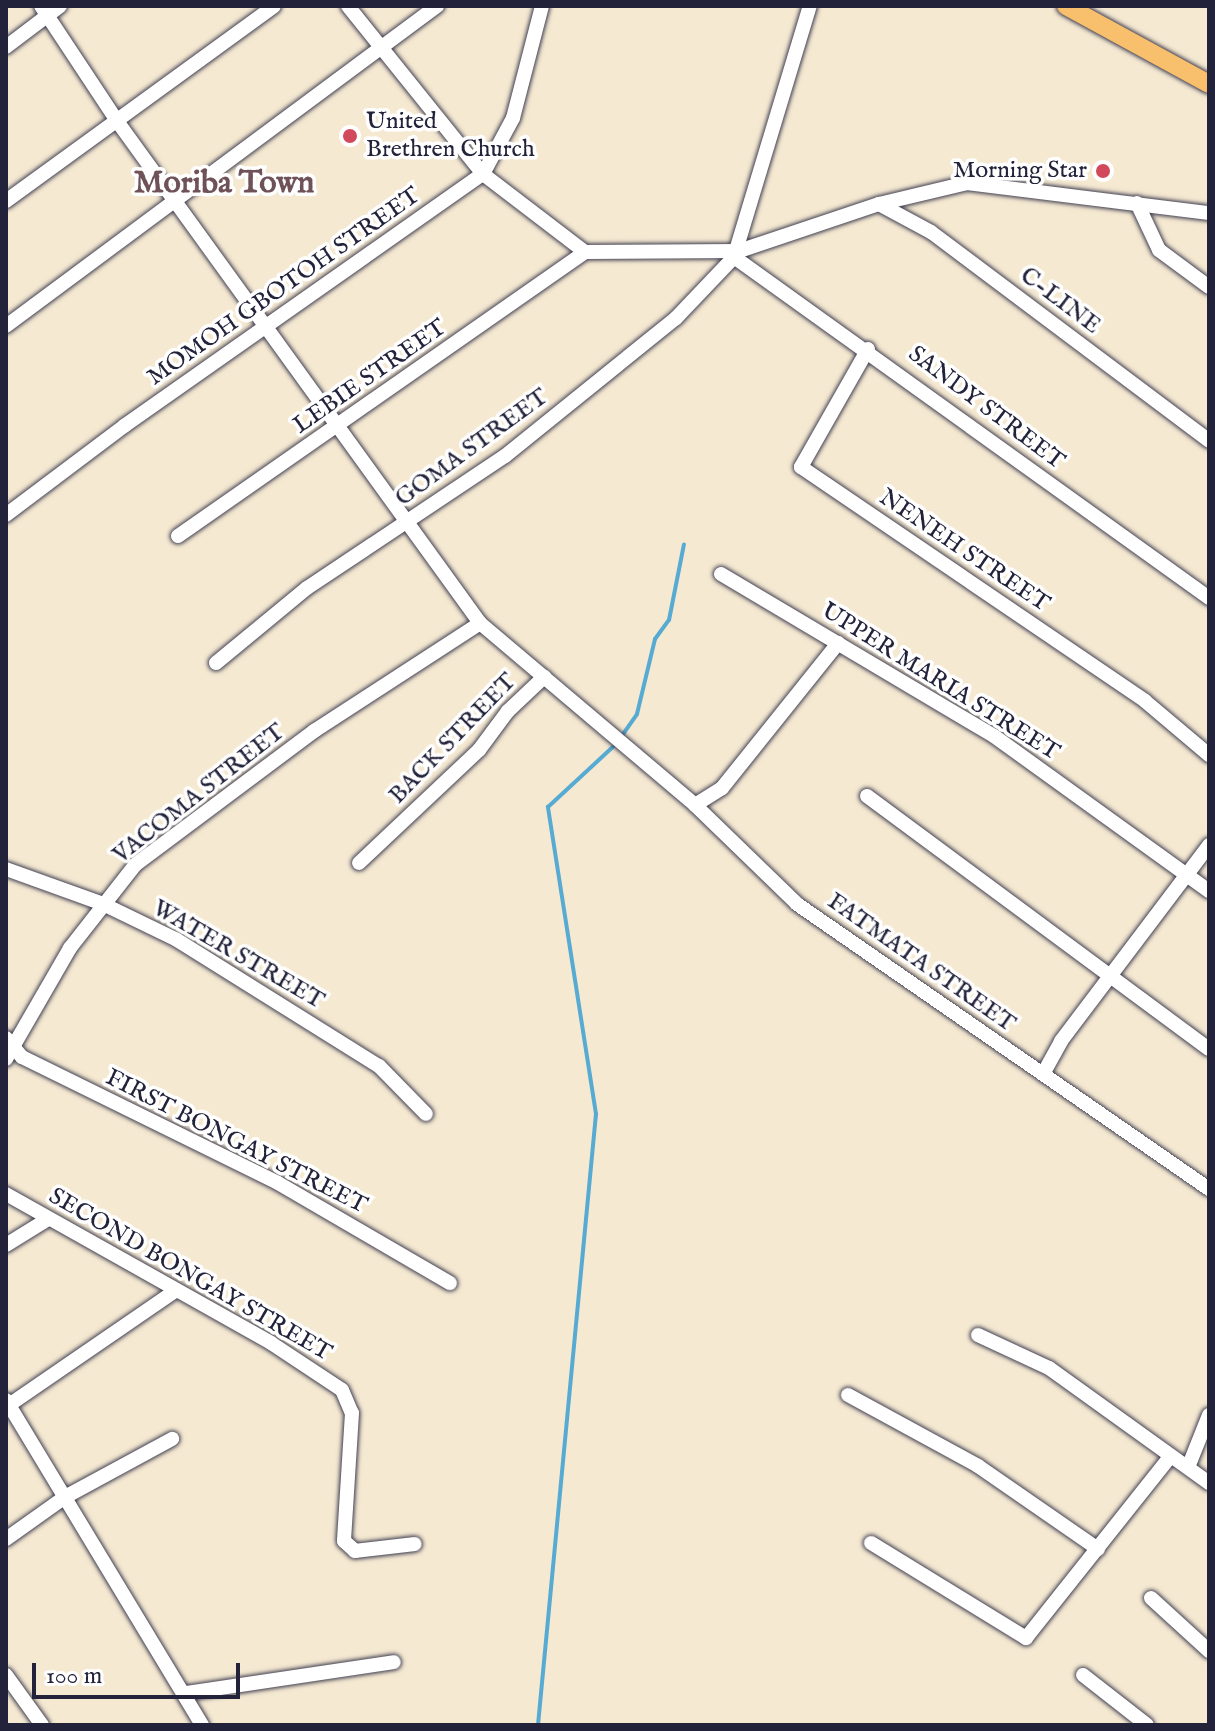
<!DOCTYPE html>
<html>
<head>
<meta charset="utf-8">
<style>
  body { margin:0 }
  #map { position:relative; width:1215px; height:1731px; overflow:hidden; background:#f5e9d2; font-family:"IM FELL English",serif }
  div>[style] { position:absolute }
  .stream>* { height:4px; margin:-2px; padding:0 2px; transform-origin:2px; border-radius:2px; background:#57abd3 }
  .roads { filter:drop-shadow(0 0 2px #424052) drop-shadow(0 0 2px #424052) }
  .minor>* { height:14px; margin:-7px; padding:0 7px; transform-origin:7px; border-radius:7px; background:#fff }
  .major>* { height:18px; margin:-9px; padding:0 9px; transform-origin:9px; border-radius:9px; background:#f8bf6c }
  .dots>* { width:22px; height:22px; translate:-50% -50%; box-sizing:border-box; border:4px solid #fff; border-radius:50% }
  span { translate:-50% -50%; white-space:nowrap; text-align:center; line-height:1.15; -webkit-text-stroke:7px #fff; paint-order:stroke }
  .poi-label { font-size:24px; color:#22223b }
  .left { translate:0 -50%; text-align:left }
  .right { translate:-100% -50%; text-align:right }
  .street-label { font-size:24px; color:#22223b }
  .district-label { font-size:32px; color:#6f5258; font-weight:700 }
  .frame { position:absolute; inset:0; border:8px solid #22223b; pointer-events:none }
  .scale { position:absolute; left:32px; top:1663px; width:208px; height:36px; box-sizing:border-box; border:4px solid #22223b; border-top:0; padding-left:10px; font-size:24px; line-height:28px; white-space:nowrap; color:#22223b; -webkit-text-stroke:6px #fff; paint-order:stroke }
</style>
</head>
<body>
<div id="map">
  <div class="stream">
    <i style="left:621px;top:737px;width:28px;rotate:-55deg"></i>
    <i style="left:637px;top:714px;width:77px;rotate:-76.5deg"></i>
    <i style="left:655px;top:639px;width:24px;rotate:-54deg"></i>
    <i style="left:669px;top:620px;width:77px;rotate:-78.8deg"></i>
    <i style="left:538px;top:1725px;width:614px;rotate:-84.58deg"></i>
    <i style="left:596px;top:1114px;width:311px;rotate:-98.9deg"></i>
    <i style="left:548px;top:807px;width:93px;rotate:-42.8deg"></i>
  </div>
  <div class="roads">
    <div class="minor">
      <i style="left:41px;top:6px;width:138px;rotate:56.5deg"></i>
      <i style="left:117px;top:121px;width:619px;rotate:54.13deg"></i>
      <i style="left:480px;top:623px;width:282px;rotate:40.2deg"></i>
      <i style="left:695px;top:805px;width:142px;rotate:44.1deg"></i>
      <i style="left:797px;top:904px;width:501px;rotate:34.67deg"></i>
      <i style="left:348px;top:6px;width:216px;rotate:51.2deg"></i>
      <i style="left:483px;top:174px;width:128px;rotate:37.4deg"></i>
      <i style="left:585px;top:252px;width:154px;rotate:-0.4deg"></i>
      <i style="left:739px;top:251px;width:148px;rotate:-18.6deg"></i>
      <i style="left:879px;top:204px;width:90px;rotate:-13.4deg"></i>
      <i style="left:967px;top:183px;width:244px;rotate:7.1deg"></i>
      <i style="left:6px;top:47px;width:68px;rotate:-37.2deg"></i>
      <i style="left:6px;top:201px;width:331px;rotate:-36deg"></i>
      <i style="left:1137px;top:203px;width:52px;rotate:64.9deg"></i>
      <i style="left:1159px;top:250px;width:62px;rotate:36.5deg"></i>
      <i style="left:879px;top:204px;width:59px;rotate:28.3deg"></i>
      <i style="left:931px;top:232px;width:348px;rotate:36.9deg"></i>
      <i style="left:734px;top:257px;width:585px;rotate:35.67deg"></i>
      <i style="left:6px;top:326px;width:537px;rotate:-36.59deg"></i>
      <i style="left:868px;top:349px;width:136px;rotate:119.6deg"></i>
      <i style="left:801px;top:467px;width:416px;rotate:34.2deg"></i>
      <i style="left:1145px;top:701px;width:84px;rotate:40.2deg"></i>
      <i style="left:6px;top:515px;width:148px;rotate:-37deg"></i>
      <i style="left:124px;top:426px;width:439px;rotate:-35.1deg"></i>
      <i style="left:483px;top:174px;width:64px;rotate:-61.8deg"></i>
      <i style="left:513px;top:118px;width:116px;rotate:-75.5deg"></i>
      <i style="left:178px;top:536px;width:496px;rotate:-34.9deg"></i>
      <i style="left:721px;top:574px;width:317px;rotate:30.7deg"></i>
      <i style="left:994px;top:736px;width:265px;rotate:35.8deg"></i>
      <i style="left:216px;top:663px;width:118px;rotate:-39.5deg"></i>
      <i style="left:307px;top:588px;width:238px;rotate:-33.7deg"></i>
      <i style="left:505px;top:456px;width:220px;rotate:-38.9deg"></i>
      <i style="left:676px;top:318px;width:84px;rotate:-46.4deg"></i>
      <i style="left:734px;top:257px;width:262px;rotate:-73.2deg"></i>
      <i style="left:867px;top:796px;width:425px;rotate:36.5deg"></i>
      <i style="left:695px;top:805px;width:32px;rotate:-32deg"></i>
      <i style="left:722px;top:788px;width:186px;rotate:-51.3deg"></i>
      <i style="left:359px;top:863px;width:165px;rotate:-43.3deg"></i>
      <i style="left:479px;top:750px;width:49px;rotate:-53.4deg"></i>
      <i style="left:508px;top:711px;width:50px;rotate:-43.4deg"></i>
      <i style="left:6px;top:869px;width:103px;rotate:19.8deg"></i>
      <i style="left:103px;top:904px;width:82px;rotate:25.9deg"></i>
      <i style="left:177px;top:940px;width:238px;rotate:32deg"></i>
      <i style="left:379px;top:1066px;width:67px;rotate:45.6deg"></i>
      <i style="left:6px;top:1038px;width:25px;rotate:50deg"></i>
      <i style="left:22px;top:1057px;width:285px;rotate:26.2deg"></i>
      <i style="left:278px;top:1183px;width:199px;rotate:30.2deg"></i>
      <i style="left:6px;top:1059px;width:128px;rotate:-60deg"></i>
      <i style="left:70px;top:948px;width:105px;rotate:-51.9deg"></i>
      <i style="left:135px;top:865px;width:224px;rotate:-36.8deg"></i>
      <i style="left:314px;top:731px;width:198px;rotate:-33deg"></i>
      <i style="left:1043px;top:1074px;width:38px;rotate:-61deg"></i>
      <i style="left:1061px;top:1041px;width:246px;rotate:-52.9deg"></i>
      <i style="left:6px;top:1194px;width:304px;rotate:29.3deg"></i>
      <i style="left:271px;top:1343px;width:85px;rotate:33.5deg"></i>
      <i style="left:342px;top:1390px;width:25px;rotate:67deg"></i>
      <i style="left:352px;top:1413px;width:128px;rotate:93.6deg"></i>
      <i style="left:344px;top:1541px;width:15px;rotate:42deg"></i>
      <i style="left:355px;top:1551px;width:60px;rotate:-6.7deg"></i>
      <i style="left:6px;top:1245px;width:49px;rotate:-31.8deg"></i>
      <i style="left:978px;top:1335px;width:78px;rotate:24.9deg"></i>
      <i style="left:1049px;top:1368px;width:197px;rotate:35.7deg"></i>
      <i style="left:848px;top:1395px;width:148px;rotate:28.6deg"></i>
      <i style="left:978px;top:1466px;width:146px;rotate:34.7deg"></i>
      <i style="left:6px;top:1400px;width:380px;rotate:58.9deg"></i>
      <i style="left:9px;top:1405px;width:201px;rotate:-34.5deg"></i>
      <i style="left:1189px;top:1465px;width:54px;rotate:-68.2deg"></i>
      <i style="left:6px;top:1539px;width:72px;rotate:-35.4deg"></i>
      <i style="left:65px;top:1497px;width:122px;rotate:-28.5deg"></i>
      <i style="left:871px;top:1543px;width:182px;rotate:31.5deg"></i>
      <i style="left:1026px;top:1638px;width:231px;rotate:-51.5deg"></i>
      <i style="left:1151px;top:1598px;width:79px;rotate:42.4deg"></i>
      <i style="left:6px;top:1675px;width:62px;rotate:54.2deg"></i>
      <i style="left:1083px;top:1675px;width:81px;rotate:38deg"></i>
      <i style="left:187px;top:1693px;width:209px;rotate:-8.5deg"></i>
    </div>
    <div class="major">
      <i style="left:1066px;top:6px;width:163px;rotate:28.6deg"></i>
    </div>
  </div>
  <div class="dots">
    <i style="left:350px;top:136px;background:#d1495b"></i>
    <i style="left:1103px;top:171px;background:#d1495b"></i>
  </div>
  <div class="poi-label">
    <span class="left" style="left:366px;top:136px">United<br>Brethren Church</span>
    <span class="right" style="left:1087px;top:171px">Morning Star</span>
  </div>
  <div class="street-label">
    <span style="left:284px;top:287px;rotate:-35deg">MOMOH GBOTOH STREET</span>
    <span style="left:1060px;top:301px;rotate:37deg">C-LINE</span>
    <span style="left:370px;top:377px;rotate:-35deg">LEBIE STREET</span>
    <span style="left:986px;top:408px;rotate:37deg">SANDY STREET</span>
    <span style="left:472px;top:448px;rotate:-36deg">GOMA STREET</span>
    <span style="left:964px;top:551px;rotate:34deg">NENEH STREET</span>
    <span style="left:940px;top:682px;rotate:32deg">UPPER MARIA STREET</span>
    <span style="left:453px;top:739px;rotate:-46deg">BACK STREET</span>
    <span style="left:199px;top:794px;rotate:-38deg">VACOMA STREET</span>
    <span style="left:238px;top:955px;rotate:30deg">WATER STREET</span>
    <span style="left:921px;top:963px;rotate:35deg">FATMATA STREET</span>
    <span style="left:236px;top:1142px;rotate:27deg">FIRST BONGAY STREET</span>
    <span style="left:190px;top:1275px;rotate:30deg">SECOND BONGAY STREET</span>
  </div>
  <div class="district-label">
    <span style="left:224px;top:184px">Moriba Town</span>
  </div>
  <div class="frame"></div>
  <div class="scale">100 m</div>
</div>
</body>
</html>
